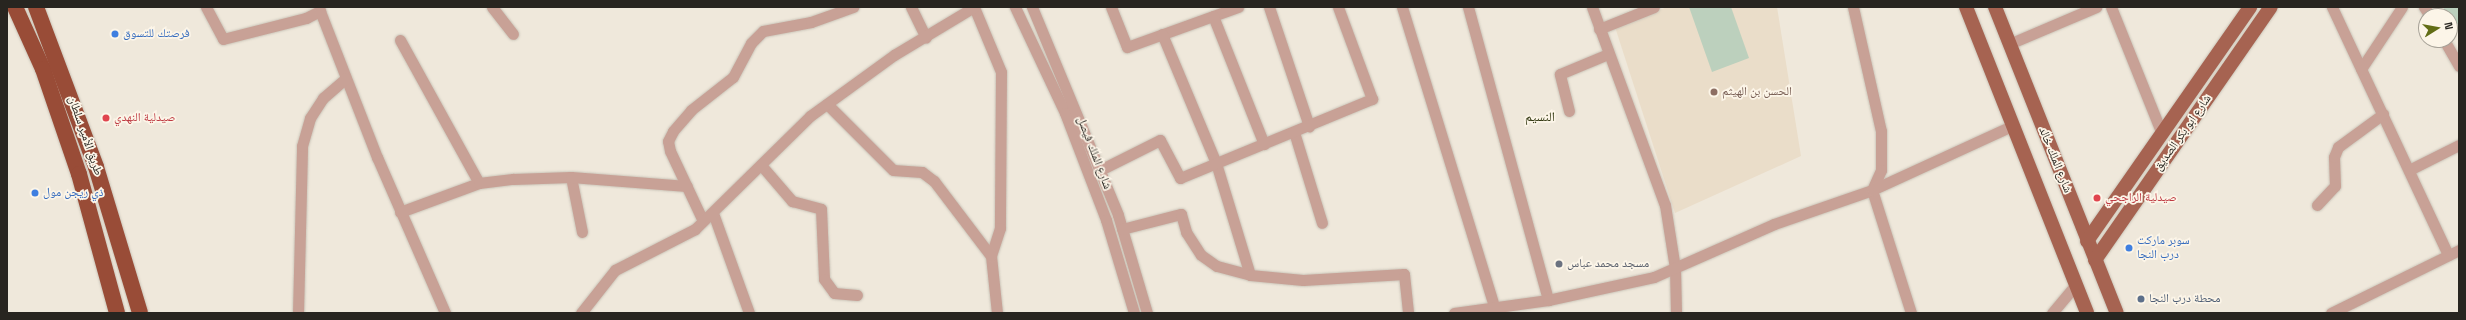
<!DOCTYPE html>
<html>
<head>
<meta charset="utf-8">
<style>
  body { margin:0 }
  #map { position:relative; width:2466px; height:320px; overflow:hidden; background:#efe8db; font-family:"Space Grotesk","Noto Naskh Arabic",sans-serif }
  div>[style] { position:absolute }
  .education>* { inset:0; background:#eaddc9 }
  .green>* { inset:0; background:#bcd0bd }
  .roads { filter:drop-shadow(0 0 1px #cbc5b9) drop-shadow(0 0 1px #cbc5b9) }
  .minor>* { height:11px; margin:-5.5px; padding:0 5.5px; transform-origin:5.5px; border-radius:5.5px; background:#c8a196 }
  .major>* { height:14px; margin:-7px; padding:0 7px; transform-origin:7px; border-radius:7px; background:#a66351 }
  .highway>* { height:16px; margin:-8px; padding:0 8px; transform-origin:8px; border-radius:8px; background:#994c37 }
  .dots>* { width:11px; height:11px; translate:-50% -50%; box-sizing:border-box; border:2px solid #fcf5e8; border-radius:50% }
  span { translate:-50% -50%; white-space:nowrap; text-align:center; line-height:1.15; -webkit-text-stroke:3.5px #fcf5e8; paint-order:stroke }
  .shop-label { font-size:12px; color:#366cbe }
  .left { translate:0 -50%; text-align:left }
  .education-label { font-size:12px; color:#785e54 }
  .health-label { font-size:12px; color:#be3a42 }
  .street-label { font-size:12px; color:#282520 }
  .worship-label { font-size:12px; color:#5b616d }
  .service-label { font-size:12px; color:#4e5e75 }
  .neighbourhood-label { font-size:13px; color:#313710 }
  .frame { position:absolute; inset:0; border:8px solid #282520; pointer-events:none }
  .north { position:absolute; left:2418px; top:8px; width:40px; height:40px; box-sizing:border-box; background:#fcf5e8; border:1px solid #a7a298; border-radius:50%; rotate:79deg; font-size:11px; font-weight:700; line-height:16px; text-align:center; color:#282520 }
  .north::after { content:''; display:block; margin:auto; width:14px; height:18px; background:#626d16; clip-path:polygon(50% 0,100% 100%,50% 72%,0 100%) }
</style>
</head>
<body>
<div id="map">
  <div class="education">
    <i style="clip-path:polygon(1667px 7px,1777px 7px,1801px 156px,1675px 213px,1615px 27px)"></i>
  </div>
  <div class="green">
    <i style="clip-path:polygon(1689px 7px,1731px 7px,1749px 58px,1712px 72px)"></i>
    <i style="clip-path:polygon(2443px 7px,2459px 7px,2459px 23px,2455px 26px)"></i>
  </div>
  <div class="roads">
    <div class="minor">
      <i style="left:206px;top:7px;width:36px;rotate:62deg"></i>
      <i style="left:223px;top:39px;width:86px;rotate:-14.2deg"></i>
      <i style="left:306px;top:18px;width:16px;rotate:-27deg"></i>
      <i style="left:320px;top:11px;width:157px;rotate:68.7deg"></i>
      <i style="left:377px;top:157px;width:170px;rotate:66.4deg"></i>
      <i style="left:492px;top:7px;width:34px;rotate:52deg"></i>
      <i style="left:911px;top:7px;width:34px;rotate:64deg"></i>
      <i style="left:974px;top:7px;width:70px;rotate:67.4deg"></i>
      <i style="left:1001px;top:72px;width:156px;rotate:90.4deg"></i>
      <i style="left:1000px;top:228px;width:29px;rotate:108deg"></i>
      <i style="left:991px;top:256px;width:57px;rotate:84deg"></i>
      <i style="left:1015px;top:7px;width:117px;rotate:64.7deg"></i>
      <i style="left:1065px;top:113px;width:115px;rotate:69deg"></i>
      <i style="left:1106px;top:220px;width:97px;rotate:73.2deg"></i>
      <i style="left:1032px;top:7px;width:225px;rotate:67.5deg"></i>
      <i style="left:1118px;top:215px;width:102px;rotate:73.5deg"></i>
      <i style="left:1111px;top:7px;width:43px;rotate:68.2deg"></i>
      <i style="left:1127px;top:47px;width:118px;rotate:-19.8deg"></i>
      <i style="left:1269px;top:7px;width:126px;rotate:71.4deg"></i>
      <i style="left:1402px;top:7px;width:320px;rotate:72.9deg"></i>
      <i style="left:1468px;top:7px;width:304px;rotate:74.7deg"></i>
      <i style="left:1592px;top:7px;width:211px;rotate:69.8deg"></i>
      <i style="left:1665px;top:205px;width:64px;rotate:81deg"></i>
      <i style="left:1675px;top:268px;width:45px;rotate:88.7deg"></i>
      <i style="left:1853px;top:7px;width:127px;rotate:77.3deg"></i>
      <i style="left:1881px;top:131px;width:39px;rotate:90deg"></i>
      <i style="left:1881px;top:170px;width:22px;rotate:114deg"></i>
      <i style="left:1872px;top:190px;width:129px;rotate:72.4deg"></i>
      <i style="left:2111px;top:7px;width:137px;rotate:68.1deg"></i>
      <i style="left:2332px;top:7px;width:274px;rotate:64.9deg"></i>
      <i style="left:2424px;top:7px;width:11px;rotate:56deg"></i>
      <i style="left:1213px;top:16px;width:138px;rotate:68.3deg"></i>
      <i style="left:1599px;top:29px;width:59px;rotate:-21.8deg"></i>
      <i style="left:1162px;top:34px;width:140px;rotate:67.3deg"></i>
      <i style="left:1216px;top:163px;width:117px;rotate:73.1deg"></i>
      <i style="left:400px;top:40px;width:163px;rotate:61.1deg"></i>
      <i style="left:2444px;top:40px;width:30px;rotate:60deg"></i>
      <i style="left:2009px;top:44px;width:95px;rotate:-23deg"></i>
      <i style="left:2361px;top:69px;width:74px;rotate:-56.5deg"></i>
      <i style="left:827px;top:104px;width:93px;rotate:45deg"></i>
      <i style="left:893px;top:170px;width:29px;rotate:4deg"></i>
      <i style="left:922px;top:172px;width:15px;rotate:37deg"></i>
      <i style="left:934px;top:181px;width:94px;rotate:52.8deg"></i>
      <i style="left:1569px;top:111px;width:38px;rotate:-104deg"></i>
      <i style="left:1560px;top:74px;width:52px;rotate:-22.6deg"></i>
      <i style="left:1294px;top:132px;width:95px;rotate:72.9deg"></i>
      <i style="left:761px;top:165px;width:48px;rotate:49.3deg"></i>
      <i style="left:792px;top:201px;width:30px;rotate:15deg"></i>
      <i style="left:821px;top:209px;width:70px;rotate:87.5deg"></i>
      <i style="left:824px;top:279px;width:17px;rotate:54deg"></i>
      <i style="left:834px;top:293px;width:23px;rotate:5deg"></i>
      <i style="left:1100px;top:170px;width:67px;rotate:-26.6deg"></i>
      <i style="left:1160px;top:140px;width:43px;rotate:62.2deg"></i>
      <i style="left:1180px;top:178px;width:208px;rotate:-22.4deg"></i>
      <i style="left:1372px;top:99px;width:98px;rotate:-110.3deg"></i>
      <i style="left:2409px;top:170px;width:56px;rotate:-26.6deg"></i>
      <i style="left:571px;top:177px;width:56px;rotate:78.7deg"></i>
      <i style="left:2317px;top:205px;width:26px;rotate:-47deg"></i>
      <i style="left:2335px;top:186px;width:29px;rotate:-92deg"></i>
      <i style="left:2334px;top:157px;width:11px;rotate:-68deg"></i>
      <i style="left:2338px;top:147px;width:56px;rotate:-36.3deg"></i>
      <i style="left:400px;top:212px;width:84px;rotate:-20.2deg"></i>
      <i style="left:479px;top:183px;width:34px;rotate:-7deg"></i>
      <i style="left:513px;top:179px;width:58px;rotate:-2deg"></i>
      <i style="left:571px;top:177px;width:116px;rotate:4.4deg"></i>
      <i style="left:713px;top:213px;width:106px;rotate:70.2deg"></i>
      <i style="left:703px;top:221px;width:77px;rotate:-115.2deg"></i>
      <i style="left:670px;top:151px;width:10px;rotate:-101deg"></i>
      <i style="left:668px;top:141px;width:11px;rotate:-63deg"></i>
      <i style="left:673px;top:131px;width:28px;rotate:-49deg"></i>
      <i style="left:691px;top:110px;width:53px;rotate:-38.2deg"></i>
      <i style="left:733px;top:77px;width:38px;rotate:-62deg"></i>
      <i style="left:751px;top:43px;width:17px;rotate:-45deg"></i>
      <i style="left:763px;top:31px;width:49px;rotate:-10.6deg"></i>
      <i style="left:811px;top:22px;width:45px;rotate:-19.7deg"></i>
      <i style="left:1122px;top:229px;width:61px;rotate:-14.3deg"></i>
      <i style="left:1181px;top:214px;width:19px;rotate:74deg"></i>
      <i style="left:1186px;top:232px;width:27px;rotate:57deg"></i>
      <i style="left:1201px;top:255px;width:19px;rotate:35deg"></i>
      <i style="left:1217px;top:266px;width:34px;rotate:15deg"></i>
      <i style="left:1250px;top:275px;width:53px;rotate:5.4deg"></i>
      <i style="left:1303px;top:280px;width:101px;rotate:-3.4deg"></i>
      <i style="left:1404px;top:274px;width:39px;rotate:84deg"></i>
      <i style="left:298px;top:313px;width:167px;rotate:-88.6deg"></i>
      <i style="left:302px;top:146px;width:29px;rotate:-74deg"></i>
      <i style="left:310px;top:118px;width:24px;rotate:-57deg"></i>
      <i style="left:323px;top:98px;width:30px;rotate:-41deg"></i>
      <i style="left:581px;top:313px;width:55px;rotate:-51.7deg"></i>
      <i style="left:615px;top:270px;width:90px;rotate:-27.1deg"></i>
      <i style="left:695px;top:229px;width:161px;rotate:-44.5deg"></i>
      <i style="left:810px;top:116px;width:104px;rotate:-36deg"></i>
      <i style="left:894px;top:55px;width:93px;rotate:-31deg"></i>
      <i style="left:1454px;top:313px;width:95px;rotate:-7.9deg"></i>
      <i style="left:1548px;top:300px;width:108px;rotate:-12.2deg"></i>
      <i style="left:1654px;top:277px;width:131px;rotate:-23.8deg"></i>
      <i style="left:1774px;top:224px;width:104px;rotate:-19.1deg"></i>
      <i style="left:1872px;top:190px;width:154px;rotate:-24.6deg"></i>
      <i style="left:2052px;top:313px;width:38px;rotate:-50deg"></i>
      <i style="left:2331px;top:313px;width:143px;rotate:-26.2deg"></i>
    </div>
    <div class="major">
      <i style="left:1966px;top:7px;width:329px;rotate:68.4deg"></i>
      <i style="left:1995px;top:7px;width:329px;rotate:68.3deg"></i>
      <i style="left:2087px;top:241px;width:285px;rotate:-55.1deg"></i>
      <i style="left:2095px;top:260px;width:308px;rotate:-55.2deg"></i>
    </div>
    <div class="highway">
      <i style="left:15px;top:7px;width:68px;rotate:65.7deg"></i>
      <i style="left:43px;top:69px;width:111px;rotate:71.1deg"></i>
      <i style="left:79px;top:174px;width:144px;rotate:74.7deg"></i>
      <i style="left:36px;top:7px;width:171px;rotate:69.4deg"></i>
      <i style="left:96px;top:167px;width:152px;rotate:73.2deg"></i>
    </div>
  </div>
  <div class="dots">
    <i style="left:115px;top:34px;background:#3f7fe0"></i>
    <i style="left:1714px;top:92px;background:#8d6e63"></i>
    <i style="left:106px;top:118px;background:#e0444e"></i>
    <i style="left:35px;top:193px;background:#3f7fe0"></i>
    <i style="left:2097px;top:198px;background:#e0444e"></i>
    <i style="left:2129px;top:248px;background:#3f7fe0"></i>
    <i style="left:1559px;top:264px;background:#6b7280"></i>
    <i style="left:2141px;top:299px;background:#5c6f8a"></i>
  </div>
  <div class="shop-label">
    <span class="left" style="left:123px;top:34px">فرصتك للتسوق</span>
    <span class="left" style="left:43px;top:193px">ذي ريجن مول</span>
    <span class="left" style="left:2137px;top:248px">سوبر ماركت<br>درب النجا</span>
  </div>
  <div class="education-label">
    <span class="left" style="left:1722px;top:92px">الحسن بن الهيثم</span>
  </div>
  <div class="health-label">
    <span class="left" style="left:114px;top:118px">صيدلية النهدي</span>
    <span class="left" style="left:2105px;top:198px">صيدلية الراجحي</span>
  </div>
  <div class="street-label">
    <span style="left:2183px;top:133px;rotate:-55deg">شارع ابو بكر الصديق</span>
    <span style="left:85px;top:136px;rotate:71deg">طريق الأمير سلطان</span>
    <span style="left:1094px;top:153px;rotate:69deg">شارع الملك فيصل</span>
    <span style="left:2055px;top:160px;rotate:68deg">شارع الملك خالد</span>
  </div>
  <div class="worship-label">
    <span class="left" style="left:1567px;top:264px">مسجد محمد عباس</span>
  </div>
  <div class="service-label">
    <span class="left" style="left:2149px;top:299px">محطة درب النجا</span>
  </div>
  <div class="neighbourhood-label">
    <span style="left:1540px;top:117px">النسيم</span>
  </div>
  <div class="frame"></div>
  <div class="north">N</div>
</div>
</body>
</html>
